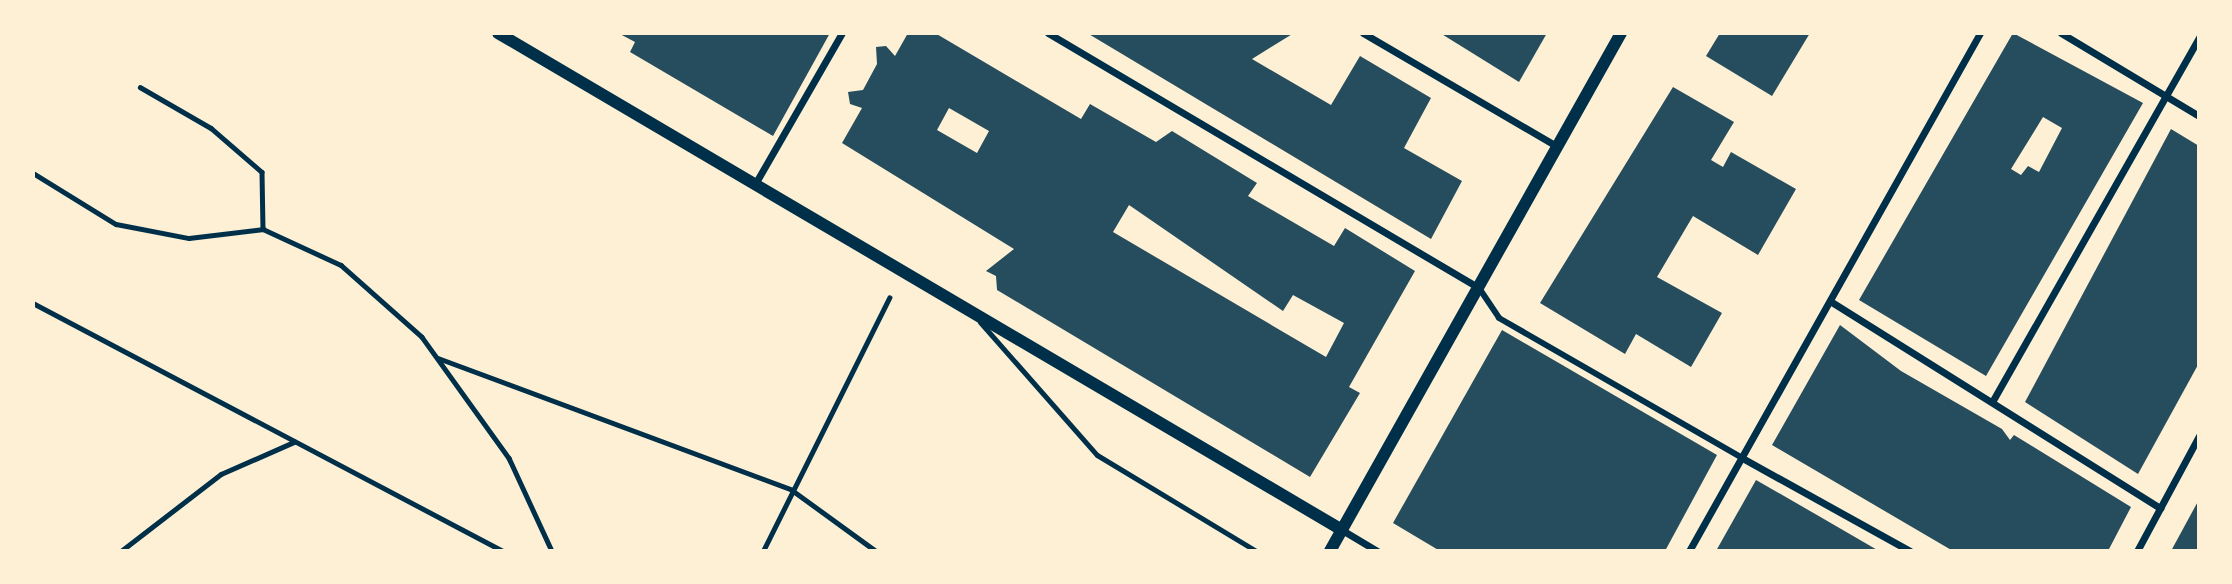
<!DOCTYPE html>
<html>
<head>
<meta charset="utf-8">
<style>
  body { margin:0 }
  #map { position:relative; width:2232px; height:584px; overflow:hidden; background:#fdf0d5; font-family:Raleway,sans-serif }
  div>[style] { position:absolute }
  .building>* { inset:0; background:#264d5e }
  .path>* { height:4.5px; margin:-2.25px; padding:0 2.25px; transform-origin:2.25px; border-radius:2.25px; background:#003049 }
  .service>* { height:5px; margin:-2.5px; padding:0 2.5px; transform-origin:2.5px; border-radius:2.5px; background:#003049 }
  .pedestrian>* { height:6px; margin:-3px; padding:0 3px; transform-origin:3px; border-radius:3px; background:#003049 }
  .minor>* { height:7px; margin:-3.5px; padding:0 3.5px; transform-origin:3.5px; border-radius:3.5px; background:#003049 }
  .tertiary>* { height:12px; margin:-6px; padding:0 6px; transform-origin:6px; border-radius:6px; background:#003049 }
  span { translate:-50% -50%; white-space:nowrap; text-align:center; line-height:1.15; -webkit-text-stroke:7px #fdf0d5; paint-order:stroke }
  .frame { position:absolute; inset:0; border:35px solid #fdf0d5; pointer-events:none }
</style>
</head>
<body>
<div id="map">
  <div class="building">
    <i style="clip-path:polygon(618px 33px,830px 33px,773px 136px,630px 52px,635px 42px)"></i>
    <i style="clip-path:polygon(evenodd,908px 33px,935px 33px,1081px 119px,1090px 104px,1156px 142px,1172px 131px,1257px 183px,1248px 196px,1334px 246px,1345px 228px,1415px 271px,1349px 387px,1360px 393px,1310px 477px,997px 290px,996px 276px,986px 271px,1014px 249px,842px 143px,862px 108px,850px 104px,848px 92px,863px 90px,877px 64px,876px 47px,886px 46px,895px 56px,908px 33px,949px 108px,989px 131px,977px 153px,937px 130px,949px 108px,908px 33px,1129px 205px,1283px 311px,1293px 295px,1344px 323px,1326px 357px,1113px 232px,1129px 205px)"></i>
    <i style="clip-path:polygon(1087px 33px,1294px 33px,1252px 59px,1331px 105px,1360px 56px,1431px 98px,1404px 148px,1462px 181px,1431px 239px)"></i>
    <i style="clip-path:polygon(1440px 33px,1547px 33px,1519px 82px)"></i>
    <i style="clip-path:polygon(1720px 33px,1810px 33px,1772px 96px,1706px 56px)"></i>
    <i style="clip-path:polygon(evenodd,2013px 33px,2143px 103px,1986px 376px,1859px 300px,2013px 33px,2043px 117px,2062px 128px,2039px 172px,2028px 166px,2021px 175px,2011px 169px,2043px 117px)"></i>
    <i style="clip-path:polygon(1673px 87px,1734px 122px,1711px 160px,1723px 167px,1731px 152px,1796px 189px,1758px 255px,1693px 216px,1657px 277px,1722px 313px,1691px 367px,1636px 334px,1625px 354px,1540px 303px)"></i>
    <i style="clip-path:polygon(2171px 129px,2199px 146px,2199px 363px,2138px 474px,2025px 402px)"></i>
    <i style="clip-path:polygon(1840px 325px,1901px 371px,2002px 429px,2010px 440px,2014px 435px,2131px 507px,2108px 551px,1953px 551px,1772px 445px)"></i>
    <i style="clip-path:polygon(1502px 330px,1717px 455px,1665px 551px,1440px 551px,1393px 523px)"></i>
    <i style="clip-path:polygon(1756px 480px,1817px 515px,1879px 551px,1716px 551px)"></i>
    <i style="clip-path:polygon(2199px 500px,2199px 551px,2171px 551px,2196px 505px)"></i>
  </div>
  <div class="path">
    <i style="left:140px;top:87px;width:82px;rotate:30deg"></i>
    <i style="left:211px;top:128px;width:67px;rotate:40.8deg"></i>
    <i style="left:262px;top:172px;width:57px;rotate:89deg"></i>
    <i style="left:33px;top:173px;width:97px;rotate:31.6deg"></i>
    <i style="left:116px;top:224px;width:74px;rotate:10.9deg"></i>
    <i style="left:189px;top:238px;width:75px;rotate:-6.9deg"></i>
    <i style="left:263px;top:229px;width:86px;rotate:24.8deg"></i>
    <i style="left:341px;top:265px;width:108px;rotate:41.6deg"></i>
    <i style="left:422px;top:337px;width:149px;rotate:54.3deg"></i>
    <i style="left:509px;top:458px;width:102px;rotate:65.2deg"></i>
    <i style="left:33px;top:303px;width:531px;rotate:27.82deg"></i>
    <i style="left:438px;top:358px;width:378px;rotate:20.4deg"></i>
    <i style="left:792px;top:490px;width:104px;rotate:36deg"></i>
    <i style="left:121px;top:551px;width:126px;rotate:-37.6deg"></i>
    <i style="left:221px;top:474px;width:80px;rotate:-23.7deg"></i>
    <i style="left:763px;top:551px;width:283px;rotate:-63.5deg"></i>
  </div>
  <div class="service">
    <i style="left:980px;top:322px;width:177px;rotate:48.7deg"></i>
    <i style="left:1097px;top:455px;width:186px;rotate:31.1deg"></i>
  </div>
  <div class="pedestrian">
    <i style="left:1479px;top:288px;width:36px;rotate:56deg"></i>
    <i style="left:1499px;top:318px;width:283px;rotate:29.9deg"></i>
  </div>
  <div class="minor">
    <i style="left:1048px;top:33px;width:501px;rotate:30.61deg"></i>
    <i style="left:1363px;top:33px;width:226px;rotate:30.3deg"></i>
    <i style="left:2061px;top:33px;width:161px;rotate:31deg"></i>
    <i style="left:755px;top:184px;width:174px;rotate:-60.1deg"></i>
    <i style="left:1830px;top:301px;width:390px;rotate:32.1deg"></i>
    <i style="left:1992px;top:402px;width:420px;rotate:-60.4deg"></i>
    <i style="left:1744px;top:459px;width:190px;rotate:29deg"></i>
    <i style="left:1342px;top:530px;width:41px;rotate:31deg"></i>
    <i style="left:1689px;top:551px;width:594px;rotate:-60.67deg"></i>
    <i style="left:2137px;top:551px;width:131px;rotate:-61.7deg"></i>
  </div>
  <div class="tertiary">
    <i style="left:498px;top:33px;width:979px;rotate:30.49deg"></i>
    <i style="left:1330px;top:551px;width:594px;rotate:-60.67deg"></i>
  </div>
  <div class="frame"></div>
</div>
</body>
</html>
